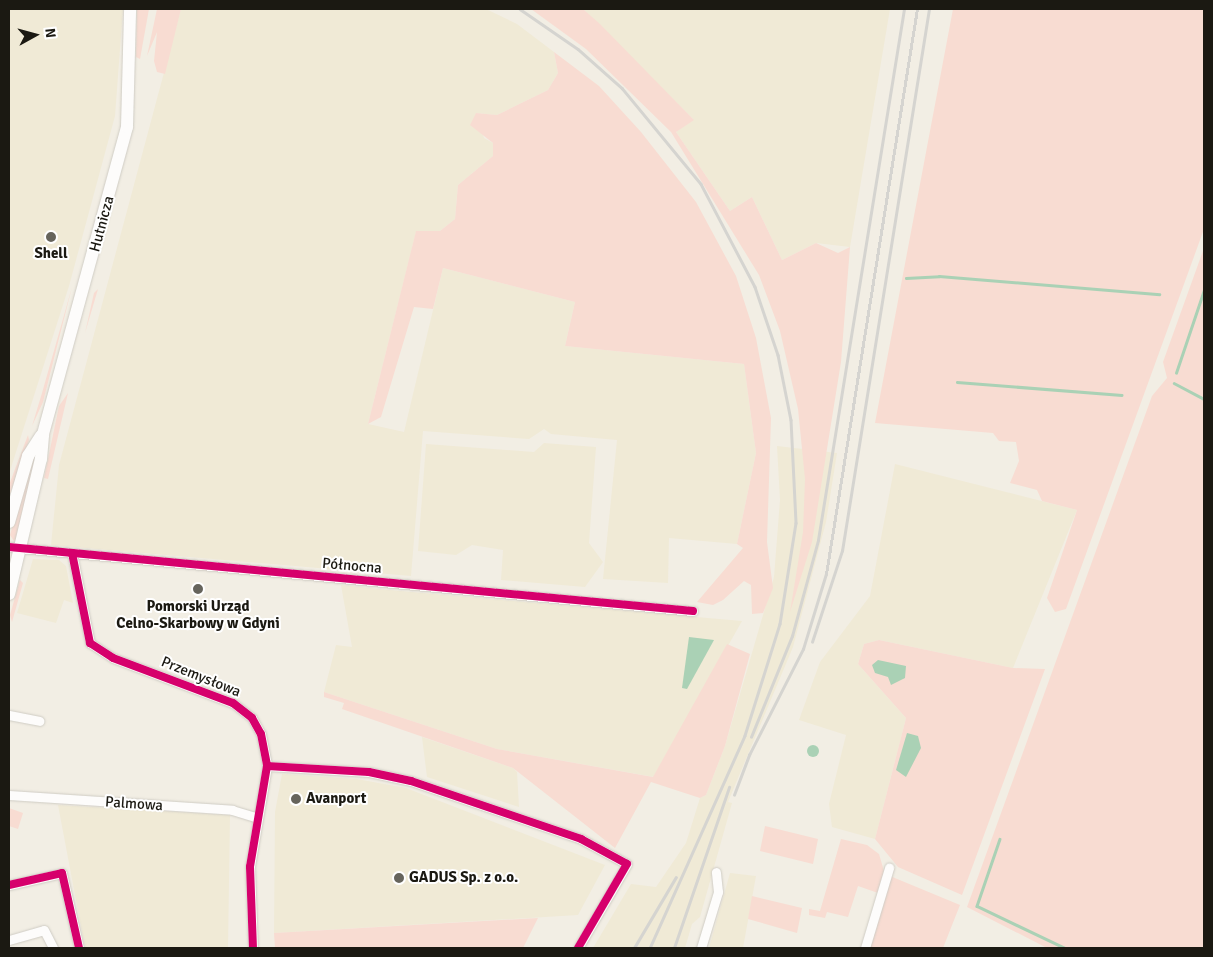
<!DOCTYPE html>
<html>
<head>
<meta charset="utf-8">
<style>
  body { margin:0 }
  #map { position:relative; width:1213px; height:957px; overflow:hidden; background:#f2eee4; font-family:Signika,sans-serif }
  div>[style] { position:absolute }
  .built>* { inset:0; background:#f0ead6 }
  .green>* { inset:0; background:#f8dcd2 }
  .water>* { inset:0; background:#aad1b5 }
  .round { border-radius:50% }
  .stream>* { height:2.5px; margin:-1.25px; padding:0 1.25px; transform-origin:1.25px; border-radius:1.25px; background:#aad1b5 }
  .roads { filter:drop-shadow(0 0 1px #cfccc4) drop-shadow(0 0 1px #cfccc4) }
  .minor>* { height:9px; margin:-4.5px; padding:0 4.5px; transform-origin:4.5px; border-radius:4.5px; background:#fdfcfb }
  .secondary>* { height:12px; margin:-6px; padding:0 6px; transform-origin:6px; border-radius:6px; background:#fdfcfb }
  .rail>* { height:2.5px; margin:-1.25px; padding:0 1.25px; transform-origin:1.25px; border-radius:1.25px; background:#d5d4d0 }
  .cycleway>* { height:8px; margin:-4px; padding:0 4px; transform-origin:4px; border-radius:4px; background:#d6006c }
  .dots>* { width:14px; height:14px; translate:-50% -50%; box-sizing:border-box; border:2px solid #fff; border-radius:50% }
  span { translate:-50% -50%; white-space:nowrap; text-align:center; line-height:1.15; -webkit-text-stroke:4px #fff; paint-order:stroke }
  .street-label { font-size:15px; color:#1b1912 }
  .poi-label { font-size:15px; color:#1b1912; font-weight:700 }
  .left { translate:0 -50%; text-align:left }
  .frame { position:absolute; inset:0; border:10px solid #1b1912; pointer-events:none }
  .north { position:absolute; left:10px; top:10px; width:50px; height:50px; -webkit-text-stroke:4px #fff; paint-order:stroke; rotate:83deg; font-size:14px; font-weight:700; line-height:20px; text-align:center; color:#1b1912 }
  .north::after { content:''; display:block; margin:auto; width:18px; height:22px; background:#1b1912; clip-path:polygon(50% 0,100% 100%,50% 72%,0 100%) }
</style>
</head>
<body>
<div id="map">
  <div class="built">
    <i style="clip-path:polygon(9px 9px,123px 9px,115px 116px,69px 286px,9px 474px)"></i>
    <i style="clip-path:polygon(181px 9px,486px 9px,517px 24px,554px 52px,558px 73px,548px 90px,497px 115px,476px 113px,484px 138px,493px 143px,493px 156px,458px 185px,455px 219px,440px 231px,416px 232px,368px 424px,404px 432px,443px 268px,575px 302px,565px 346px,744px 364px,756px 453px,737px 544px,669px 538px,668px 583px,603px 579px,617px 440px,551px 434px,544px 429px,529px 439px,423px 431px,411px 576px,51px 545px,59px 465px)"></i>
    <i style="clip-path:polygon(583px 9px,890px 9px,850px 247px,816px 243px,782px 260px,752px 197px,730px 211px,676px 132px,693px 119px)"></i>
    <i style="clip-path:polygon(544px 443px,596px 447px,589px 543px,603px 562px,585px 587px,501px 580px,503px 550px,472px 545px,456px 555px,418px 551px,426px 444px,534px 452px)"></i>
    <i style="clip-path:polygon(777px 446px,837px 453px,826px 522px,793px 647px,728px 802px,732px 803px,700px 917px,692px 924px,685px 948px,593px 948px,631px 884px,656px 887px,686px 843px,700px 798px,706px 795px,725px 746px,774px 577px,780px 500px)"></i>
    <i style="clip-path:polygon(895px 464px,1077px 510px,1013px 668px,879px 640px,864px 644px,858px 664px,906px 718px,875px 839px,832px 827px,829px 804px,846px 735px,799px 720px,820px 662px,870px 596px)"></i>
    <i style="clip-path:polygon(33px 559px,59px 560px,66px 566px,73px 603px,64px 600px,56px 623px,17px 613px)"></i>
    <i style="clip-path:polygon(341px 585px,389px 590px,742px 621px,654px 777px,497px 749px,324px 692px,336px 645px,352px 647px)"></i>
    <i style="clip-path:polygon(422px 737px,513px 768px,517px 772px,519px 807px,427px 777px)"></i>
    <i style="clip-path:polygon(282px 774px,357px 779px,406px 788px,605px 865px,578px 915px,274px 933px,275px 812px)"></i>
    <i style="clip-path:polygon(58px 805px,230px 815px,228px 948px,85px 948px)"></i>
    <i style="clip-path:polygon(730px 873px,756px 876px,743px 948px,709px 948px)"></i>
  </div>
  <div class="green">
    <i style="clip-path:polygon(137px 9px,149px 9px,140px 59px,136px 57px)"></i>
    <i style="clip-path:polygon(157px 9px,181px 9px,165px 74px,157px 72px,154px 61px,157px 32px,147px 56px)"></i>
    <i style="clip-path:polygon(531px 9px,583px 9px,600px 24px,694px 120px,676px 132px,730px 211px,752px 197px,782px 260px,816px 243px,838px 253px,850px 247px,841px 362px,812px 542px,790px 612px,803px 532px,805px 479px,798px 409px,780px 331px,759px 275px,671px 132px,586px 49px)"></i>
    <i style="clip-path:polygon(953px 9px,1204px 9px,1204px 229px,1066px 609px,1055px 612px,1047px 598px,1077px 510px,1042px 501px,1037px 490px,1010px 483px,1019px 461px,1016px 442px,999px 441px,993px 433px,875px 423px)"></i>
    <i style="clip-path:polygon(554px 52px,599px 86px,641px 132px,696px 202px,736px 276px,756px 338px,771px 418px,767px 542px,773px 588px,763px 613px,752px 614px,751px 585px,744px 581px,723px 600px,713px 605px,697px 602px,743px 548px,737px 544px,756px 453px,744px 364px,565px 346px,575px 302px,443px 268px,433px 309px,414px 307px,381px 417px,368px 424px,416px 231px,440px 231px,455px 219px,458px 185px,493px 156px,493px 143px,470px 125px,476px 113px,497px 115px,548px 90px,558px 73px)"></i>
    <i style="clip-path:polygon(1204px 248px,1204px 948px,1047px 948px,967px 907px,1152px 396px,1167px 378px,1163px 362px)"></i>
    <i style="clip-path:polygon(72px 287px,43px 402px,32px 426px,42px 393px)"></i>
    <i style="clip-path:polygon(98px 289px,85px 333px,94px 293px)"></i>
    <i style="clip-path:polygon(68px 393px,48px 479px,44px 478px,59px 406px)"></i>
    <i style="clip-path:polygon(28px 435px,29px 440px,9px 497px,9px 485px)"></i>
    <i style="clip-path:polygon(39px 440px,16px 540px,14px 541px,10px 535px)"></i>
    <i style="clip-path:polygon(20px 580px,23px 583px,12px 622px,10px 615px)"></i>
    <i style="clip-path:polygon(879px 640px,1013px 668px,1045px 669px,962px 895px,898px 867px,875px 839px,906px 718px,858px 664px,864px 644px)"></i>
    <i style="clip-path:polygon(727px 644px,750px 654px,725px 746px,706px 795px,700px 798px,651px 782px,615px 848px,513px 768px,342px 709px,344px 703px,324px 697px,324px 692px,497px 749px,653px 777px)"></i>
    <i style="clip-path:polygon(9px 808px,23px 813px,18px 829px,9px 826px)"></i>
    <i style="clip-path:polygon(765px 826px,818px 839px,813px 864px,760px 851px)"></i>
    <i style="clip-path:polygon(841px 839px,867px 845px,879px 854px,884px 871px,878px 893px,858px 886px,848px 917px,827px 912px,825px 918px,809px 915px,809px 909px,820px 911px)"></i>
    <i style="clip-path:polygon(890px 876px,960px 905px,943px 948px,867px 948px)"></i>
    <i style="clip-path:polygon(752px 896px,802px 908px,797px 933px,748px 919px)"></i>
    <i style="clip-path:polygon(538px 918px,523px 948px,275px 948px,274px 933px)"></i>
  </div>
  <div class="water">
    <i style="clip-path:polygon(689px 637px,714px 640px,687px 689px,682px 688px)"></i>
    <i style="clip-path:polygon(878px 660px,906px 666px,905px 678px,891px 685px,888px 677px,875px 673px,872px 665px)"></i>
    <i style="clip-path:polygon(907px 733px,918px 736px,921px 748px,906px 777px,896px 770px)"></i>
    <i class="round" style="left:807px;top:745px;width:12px;height:12px"></i>
  </div>
  <div class="stream">
    <i style="left:906px;top:278px;width:33px;rotate:-3deg"></i>
    <i style="left:939px;top:276px;width:221px;rotate:4.7deg"></i>
    <i style="left:1176px;top:373px;width:88px;rotate:-71.4deg"></i>
    <i style="left:957px;top:382px;width:165px;rotate:4.5deg"></i>
    <i style="left:1174px;top:383px;width:34px;rotate:28deg"></i>
    <i style="left:1000px;top:839px;width:71px;rotate:108.9deg"></i>
    <i style="left:977px;top:906px;width:98px;rotate:25.5deg"></i>
  </div>
  <div class="roads">
    <div class="minor">
      <i style="left:9px;top:547px;width:687px;rotate:5.35deg"></i>
      <i style="left:72px;top:553px;width:92px;rotate:78.7deg"></i>
      <i style="left:90px;top:643px;width:27px;rotate:33deg"></i>
      <i style="left:113px;top:658px;width:128px;rotate:20.6deg"></i>
      <i style="left:233px;top:703px;width:24px;rotate:38deg"></i>
      <i style="left:252px;top:718px;width:18px;rotate:61deg"></i>
      <i style="left:261px;top:734px;width:33px;rotate:79deg"></i>
      <i style="left:267px;top:766px;width:102px;rotate:99.6deg"></i>
      <i style="left:250px;top:867px;width:81px;rotate:87.9deg"></i>
      <i style="left:9px;top:715px;width:31px;rotate:11deg"></i>
      <i style="left:267px;top:766px;width:102px;rotate:3.4deg"></i>
      <i style="left:369px;top:772px;width:43px;rotate:12.1deg"></i>
      <i style="left:411px;top:781px;width:180px;rotate:18.8deg"></i>
      <i style="left:581px;top:839px;width:52px;rotate:28.5deg"></i>
      <i style="left:627px;top:864px;width:97px;rotate:120.3deg"></i>
      <i style="left:9px;top:795px;width:224px;rotate:3.8deg"></i>
      <i style="left:232px;top:810px;width:27px;rotate:17deg"></i>
      <i style="left:9px;top:885px;width:54px;rotate:-12.8deg"></i>
      <i style="left:62px;top:873px;width:77px;rotate:77.2deg"></i>
      <i style="left:9px;top:940px;width:36px;rotate:-16deg"></i>
      <i style="left:44px;top:930px;width:20px;rotate:63deg"></i>
      <i style="left:701px;top:948px;width:59px;rotate:-73.1deg"></i>
      <i style="left:718px;top:892px;width:20px;rotate:-96deg"></i>
      <i style="left:865px;top:948px;width:84px;rotate:-73.3deg"></i>
    </div>
    <div class="secondary">
      <i style="left:9px;top:522px;width:69px;rotate:-73.9deg"></i>
      <i style="left:28px;top:456px;width:24px;rotate:-57deg"></i>
      <i style="left:9px;top:594px;width:139px;rotate:-76.7deg"></i>
      <i style="left:41px;top:459px;width:25px;rotate:-85deg"></i>
      <i style="left:43px;top:434px;width:318px;rotate:-74.7deg"></i>
      <i style="left:127px;top:127px;width:118px;rotate:-88.5deg"></i>
    </div>
  </div>
  <div class="rail">
    <i style="left:520px;top:9px;width:70px;rotate:34.6deg"></i>
    <i style="left:578px;top:49px;width:59px;rotate:41.6deg"></i>
    <i style="left:622px;top:88px;width:124px;rotate:50.5deg"></i>
    <i style="left:701px;top:184px;width:116px;rotate:62.3deg"></i>
    <i style="left:755px;top:287px;width:72px;rotate:71.3deg"></i>
    <i style="left:778px;top:355px;width:66px;rotate:78.7deg"></i>
    <i style="left:791px;top:420px;width:103px;rotate:87.2deg"></i>
    <i style="left:796px;top:523px;width:102px;rotate:99deg"></i>
    <i style="left:780px;top:624px;width:117px;rotate:107.4deg"></i>
    <i style="left:745px;top:736px;width:232px;rotate:114.1deg"></i>
    <i style="left:812px;top:642px;width:96px;rotate:-71.8deg"></i>
    <i style="left:842px;top:551px;width:549px;rotate:-80.88deg"></i>
    <i style="left:751px;top:737px;width:109px;rotate:-67.9deg"></i>
    <i style="left:792px;top:636px;width:99px;rotate:-74.8deg"></i>
    <i style="left:818px;top:540px;width:538px;rotate:-80.8deg"></i>
    <i style="left:734px;top:795px;width:43px;rotate:-69.4deg"></i>
    <i style="left:749px;top:755px;width:119px;rotate:-63deg"></i>
    <i style="left:803px;top:649px;width:78px;rotate:-73deg"></i>
    <i style="left:826px;top:574px;width:572px;rotate:-80.85deg"></i>
    <i style="left:634px;top:948px;width:82px;rotate:-59.4deg"></i>
    <i style="left:674px;top:948px;width:170px;rotate:-71.1deg"></i>
  </div>
  <div class="cycleway">
    <i style="left:9px;top:547px;width:687px;rotate:5.35deg"></i>
    <i style="left:72px;top:553px;width:92px;rotate:78.7deg"></i>
    <i style="left:90px;top:643px;width:27px;rotate:33deg"></i>
    <i style="left:113px;top:658px;width:128px;rotate:20.6deg"></i>
    <i style="left:233px;top:703px;width:24px;rotate:38deg"></i>
    <i style="left:252px;top:718px;width:18px;rotate:61deg"></i>
    <i style="left:261px;top:734px;width:33px;rotate:79deg"></i>
    <i style="left:267px;top:766px;width:102px;rotate:99.6deg"></i>
    <i style="left:250px;top:867px;width:81px;rotate:87.9deg"></i>
    <i style="left:267px;top:766px;width:102px;rotate:3.4deg"></i>
    <i style="left:369px;top:772px;width:43px;rotate:12.1deg"></i>
    <i style="left:411px;top:781px;width:180px;rotate:18.8deg"></i>
    <i style="left:581px;top:839px;width:52px;rotate:28.5deg"></i>
    <i style="left:627px;top:864px;width:97px;rotate:120.3deg"></i>
    <i style="left:9px;top:885px;width:54px;rotate:-12.8deg"></i>
    <i style="left:62px;top:873px;width:77px;rotate:77.2deg"></i>
  </div>
  <div class="dots">
    <i style="left:51px;top:237px;background:#66645c"></i>
    <i style="left:198px;top:589px;background:#66645c"></i>
    <i style="left:296px;top:799px;background:#66645c"></i>
    <i style="left:399px;top:878px;background:#66645c"></i>
  </div>
  <div class="street-label">
    <span style="left:102px;top:224px;rotate:-75deg">Hutnicza</span>
    <span style="left:352px;top:566px;rotate:5deg">Północna</span>
    <span style="left:201px;top:677px;rotate:22deg">Przemysłowa</span>
    <span style="left:134px;top:804px;rotate:4deg">Palmowa</span>
  </div>
  <div class="poi-label">
    <span style="left:51px;top:254px">Shell</span>
    <span style="left:198px;top:615px">Pomorski Urząd<br>Celno-Skarbowy w Gdyni</span>
    <span class="left" style="left:306px;top:799px">Avanport</span>
    <span class="left" style="left:409px;top:878px">GADUS Sp. z o.o.</span>
  </div>
  <div class="frame"></div>
  <div class="north">N</div>
</div>
</body>
</html>
